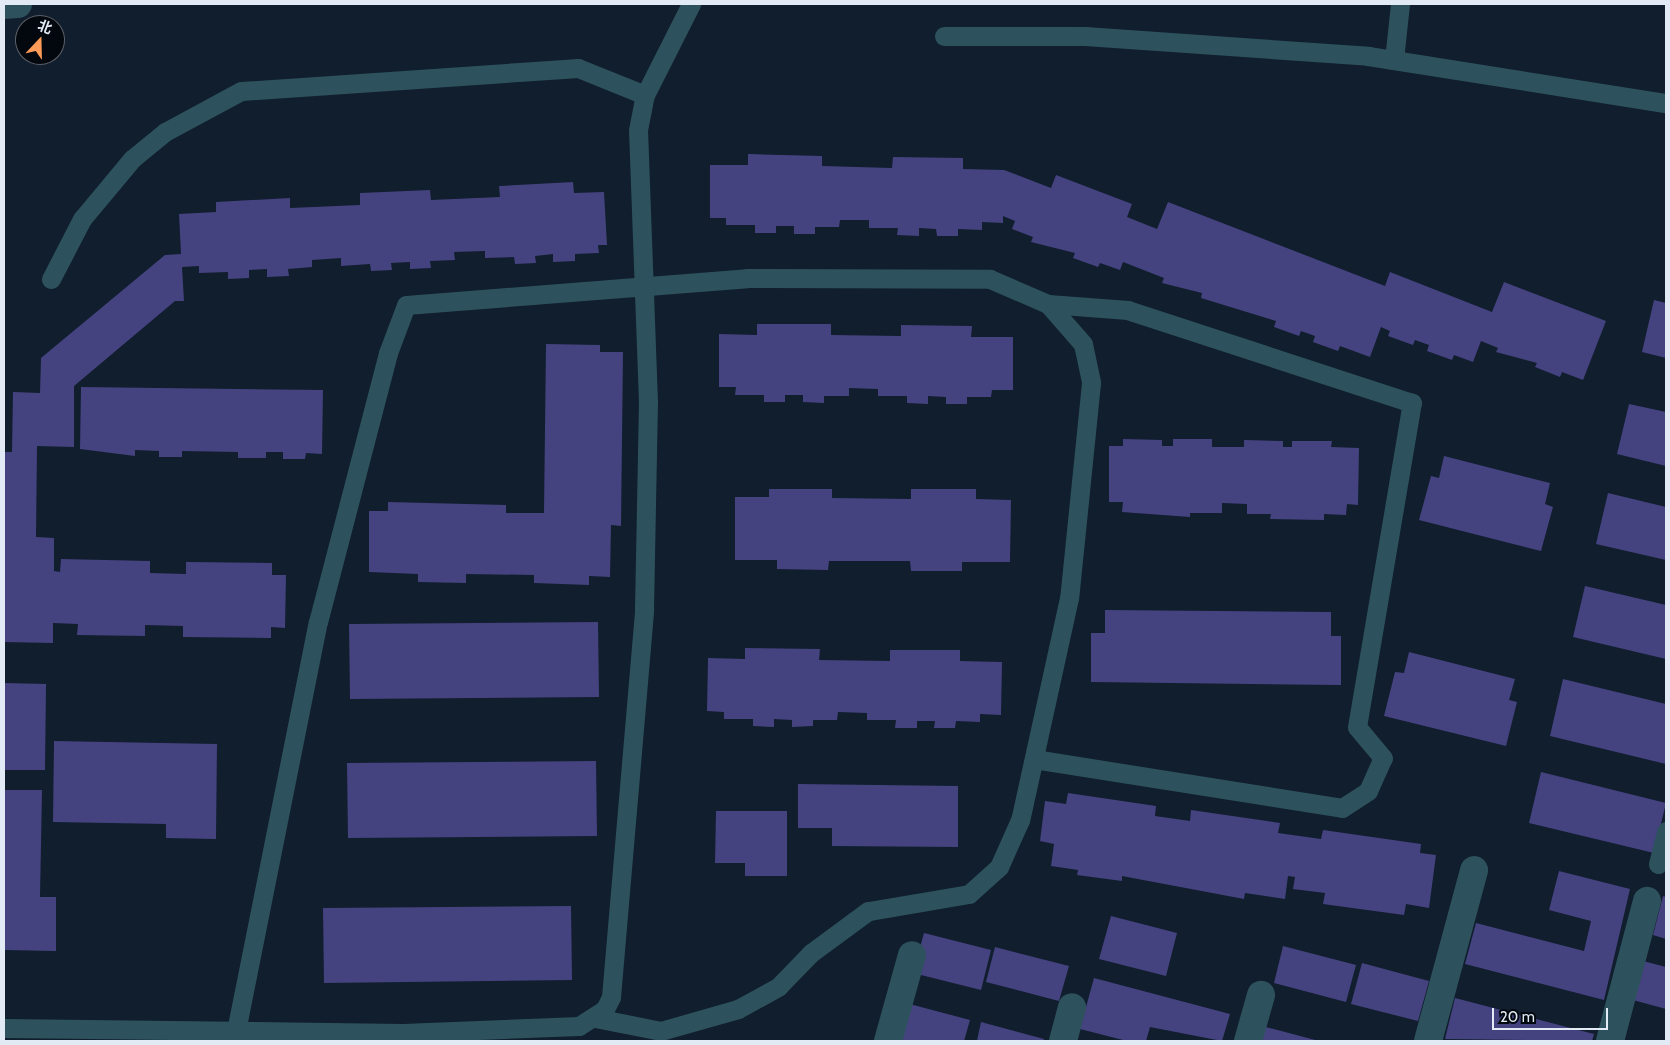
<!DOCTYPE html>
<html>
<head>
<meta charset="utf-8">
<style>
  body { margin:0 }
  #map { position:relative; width:1670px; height:1045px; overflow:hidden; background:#101e2d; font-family:Cabin,"Noto Sans SC",sans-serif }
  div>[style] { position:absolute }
  .building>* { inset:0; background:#454280 }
  .service>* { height:19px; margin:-9.5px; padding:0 9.5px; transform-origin:9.5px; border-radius:9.5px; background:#2d525d }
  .minor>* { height:28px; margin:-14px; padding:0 14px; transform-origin:14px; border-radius:14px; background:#2d525d }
  .tertiary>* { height:28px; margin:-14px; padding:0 14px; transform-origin:14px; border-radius:14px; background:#2d525d }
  span { translate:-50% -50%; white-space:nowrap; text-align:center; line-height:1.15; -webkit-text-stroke:4px #03070e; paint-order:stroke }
  .frame { position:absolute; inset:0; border:5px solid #e1eaf5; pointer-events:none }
  .north { position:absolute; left:15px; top:15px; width:50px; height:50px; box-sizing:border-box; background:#03070e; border:1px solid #5c626a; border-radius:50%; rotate:21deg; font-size:14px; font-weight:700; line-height:20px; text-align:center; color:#e1eaf5 }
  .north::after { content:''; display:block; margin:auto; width:18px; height:22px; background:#fe9b59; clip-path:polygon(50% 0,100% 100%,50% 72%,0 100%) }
  .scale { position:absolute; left:1492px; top:1008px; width:116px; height:22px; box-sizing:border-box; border:2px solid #e1eaf5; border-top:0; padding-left:6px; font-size:15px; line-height:18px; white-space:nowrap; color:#e1eaf5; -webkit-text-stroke:4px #03070e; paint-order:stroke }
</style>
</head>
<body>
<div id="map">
  <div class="building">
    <i style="clip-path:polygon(748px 154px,822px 156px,822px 166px,892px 168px,893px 157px,963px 158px,963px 169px,1004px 170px,1051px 188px,1056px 175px,1132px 204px,1127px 217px,1157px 229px,1168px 202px,1385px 286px,1390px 272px,1492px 312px,1504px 282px,1606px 321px,1583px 380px,1562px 372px,1560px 377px,1535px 367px,1537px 363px,1496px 352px,1498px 348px,1481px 341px,1473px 362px,1454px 355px,1452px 360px,1427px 351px,1429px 345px,1415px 340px,1413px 345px,1388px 336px,1390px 331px,1381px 327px,1370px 357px,1340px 346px,1338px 351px,1313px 342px,1315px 336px,1301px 331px,1299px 336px,1274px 327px,1276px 321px,1201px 298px,1202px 293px,1162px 283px,1164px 278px,1123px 262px,1120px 270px,1100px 263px,1098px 267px,1073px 258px,1075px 253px,1031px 242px,1033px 237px,1012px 229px,1015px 221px,1003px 216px,1003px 223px,982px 222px,982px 230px,958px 229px,958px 236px,937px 236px,936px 229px,919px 228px,919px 236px,897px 235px,898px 228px,869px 228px,869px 220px,840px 220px,839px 227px,815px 227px,815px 234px,794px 234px,794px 226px,776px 226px,776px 233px,755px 233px,755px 225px,726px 225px,726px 218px,710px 218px,710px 165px,748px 165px)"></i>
    <i style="clip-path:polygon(573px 182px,574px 193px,604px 192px,607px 245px,598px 245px,599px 253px,575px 254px,575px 261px,553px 262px,553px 254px,535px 256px,536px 263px,515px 264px,514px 257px,485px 258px,485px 251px,454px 252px,455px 260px,430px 261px,431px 268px,410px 269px,410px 262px,391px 263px,392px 270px,371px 271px,370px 264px,341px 266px,341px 258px,312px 260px,312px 267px,288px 269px,289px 276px,267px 277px,267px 269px,249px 270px,249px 278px,228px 279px,228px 272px,199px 273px,199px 266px,182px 267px,184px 301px,175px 301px,74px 386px,74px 447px,37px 446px,36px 537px,54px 538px,54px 571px,60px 572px,61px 559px,150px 561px,150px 573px,186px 574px,186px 562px,272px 563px,272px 575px,286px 575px,285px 628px,271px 627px,271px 638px,183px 637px,183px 626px,145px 625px,145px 636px,77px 635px,78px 624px,53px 623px,53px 643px,4px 642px,4px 452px,12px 452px,13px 392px,40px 393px,41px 358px,165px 255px,181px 254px,179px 214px,216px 212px,216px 202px,290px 198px,290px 208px,360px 205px,360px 193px,430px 190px,431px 200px,500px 197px,499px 186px)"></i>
    <i style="clip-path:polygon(1654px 300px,1666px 303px,1666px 358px,1642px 352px)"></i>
    <i style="clip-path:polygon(757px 324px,831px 324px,831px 335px,901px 336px,901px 325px,972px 326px,971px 337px,1013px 337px,1013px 390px,992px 390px,991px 397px,967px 397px,967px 404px,946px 404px,946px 397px,928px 396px,928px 404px,907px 403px,907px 396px,878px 396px,878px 389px,849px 388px,849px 396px,824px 396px,824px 403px,803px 402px,803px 395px,785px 395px,785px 402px,764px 402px,764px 395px,735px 395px,736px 387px,719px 387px,719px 334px,757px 335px)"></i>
    <i style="clip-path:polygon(546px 344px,600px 345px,600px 352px,623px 352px,621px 526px,611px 525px,610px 577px,589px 576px,589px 585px,534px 583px,534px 575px,466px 574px,466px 583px,418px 582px,418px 574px,369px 572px,369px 511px,388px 511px,388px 502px,506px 505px,506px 513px,544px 513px)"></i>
    <i style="clip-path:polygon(81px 387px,323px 390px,322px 454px,306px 453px,305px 459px,283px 459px,283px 452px,266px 452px,266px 458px,238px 458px,238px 452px,182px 451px,182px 457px,159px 457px,159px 451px,135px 450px,135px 456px,80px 449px)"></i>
    <i style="clip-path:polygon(1629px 404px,1666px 412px,1666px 466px,1617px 454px)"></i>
    <i style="clip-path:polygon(1123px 439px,1162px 440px,1162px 446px,1173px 446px,1173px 439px,1212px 439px,1212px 447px,1244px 447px,1244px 440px,1283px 441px,1283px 447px,1292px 447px,1292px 441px,1332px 441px,1331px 447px,1359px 448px,1358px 505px,1347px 504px,1346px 515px,1324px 514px,1324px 520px,1270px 519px,1271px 514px,1247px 514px,1247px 504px,1222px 503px,1222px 513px,1190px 513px,1190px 517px,1122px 512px,1123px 502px,1109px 502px,1109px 446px,1123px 446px)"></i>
    <i style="clip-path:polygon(1444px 456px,1550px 483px,1545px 504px,1553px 507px,1541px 551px,1419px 520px,1431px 476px,1439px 478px)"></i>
    <i style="clip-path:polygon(769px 489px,832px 489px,832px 498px,911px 499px,911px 489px,976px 489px,976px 499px,1011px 500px,1010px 562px,962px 562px,962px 571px,911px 571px,910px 561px,829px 561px,828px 570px,777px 569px,777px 560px,735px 560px,735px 497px,769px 497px)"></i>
    <i style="clip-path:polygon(1608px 493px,1666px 507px,1666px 560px,1596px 544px)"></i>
    <i style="clip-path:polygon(1585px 586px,1666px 605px,1666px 659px,1573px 637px)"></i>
    <i style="clip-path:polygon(1105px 610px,1331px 612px,1331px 636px,1341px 636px,1341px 685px,1091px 682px,1091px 633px,1105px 633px)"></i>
    <i style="clip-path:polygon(598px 622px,599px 697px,350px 699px,349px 624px)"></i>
    <i style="clip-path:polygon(745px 648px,820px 649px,819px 660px,890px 661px,890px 650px,960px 650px,960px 661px,1002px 662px,1001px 715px,980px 714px,980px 722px,956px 721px,955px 728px,934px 728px,935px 721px,917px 721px,917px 728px,895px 728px,896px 720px,867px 720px,867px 713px,838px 712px,837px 720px,813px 720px,813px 726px,792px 727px,792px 720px,774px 719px,774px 727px,753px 726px,753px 719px,724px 719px,724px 712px,707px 711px,708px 658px,745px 659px)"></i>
    <i style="clip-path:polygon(1409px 652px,1515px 679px,1509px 700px,1517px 702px,1506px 746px,1384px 716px,1395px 672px,1404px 673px)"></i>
    <i style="clip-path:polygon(1563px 679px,1666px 704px,1666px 764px,1550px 736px)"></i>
    <i style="clip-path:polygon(4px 683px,46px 684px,45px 770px,4px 770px)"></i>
    <i style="clip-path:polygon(54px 741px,217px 744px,216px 839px,166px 838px,166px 824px,53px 822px)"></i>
    <i style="clip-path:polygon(596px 761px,597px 836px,348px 838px,347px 763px)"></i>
    <i style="clip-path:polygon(1541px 772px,1666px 803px,1654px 853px,1529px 823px)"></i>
    <i style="clip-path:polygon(798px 784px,958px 786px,958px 847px,832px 846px,832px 828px,798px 828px)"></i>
    <i style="clip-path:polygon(4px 790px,42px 790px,40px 897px,56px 897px,56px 951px,4px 950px)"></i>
    <i style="clip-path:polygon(1068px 793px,1156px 806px,1155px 816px,1190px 821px,1191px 810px,1280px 823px,1278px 833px,1321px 839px,1323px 830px,1421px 844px,1420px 853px,1436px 855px,1429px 908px,1406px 904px,1404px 915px,1323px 904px,1325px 893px,1293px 889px,1295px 877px,1288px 876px,1285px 899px,1245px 893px,1244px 899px,1122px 876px,1122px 881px,1077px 875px,1078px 870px,1051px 866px,1054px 844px,1040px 841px,1045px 801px,1066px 804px)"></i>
    <i style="clip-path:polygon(716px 811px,787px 811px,787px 876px,745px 876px,745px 863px,715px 863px)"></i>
    <i style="clip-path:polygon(1559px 871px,1630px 889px,1604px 1000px,1465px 964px,1476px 923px,1584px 951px,1591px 921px,1549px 910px)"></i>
    <i style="clip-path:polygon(1663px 896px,1666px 897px,1666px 939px,1653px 935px)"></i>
    <i style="clip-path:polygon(571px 906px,572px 980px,324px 983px,323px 908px)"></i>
    <i style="clip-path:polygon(1111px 916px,1177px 933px,1166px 976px,1099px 959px)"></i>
    <i style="clip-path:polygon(924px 933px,991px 950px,981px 990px,913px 973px)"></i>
    <i style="clip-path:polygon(1283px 946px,1356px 965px,1346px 1002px,1274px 983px)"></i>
    <i style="clip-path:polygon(995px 947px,1069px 966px,1059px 1001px,986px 982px)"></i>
    <i style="clip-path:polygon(1643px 961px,1666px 967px,1666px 1009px,1633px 1000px)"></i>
    <i style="clip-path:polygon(1362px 963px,1429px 981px,1418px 1021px,1351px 1004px)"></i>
    <i style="clip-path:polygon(1094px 978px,1230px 1014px,1222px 1041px,1150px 1027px,1146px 1041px,1127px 1041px,1080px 1029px)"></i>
    <i style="clip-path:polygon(1455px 998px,1594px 1034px,1592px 1041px,1445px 1039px)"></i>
    <i style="clip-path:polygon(902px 1002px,970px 1020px,964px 1041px,897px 1041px)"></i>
    <i style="clip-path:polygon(981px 1022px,1044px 1039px,1043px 1041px,977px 1041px)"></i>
    <i style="clip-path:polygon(1262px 1026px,1319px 1041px,1259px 1041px)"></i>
  </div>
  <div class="service">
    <i style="left:944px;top:36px;width:141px"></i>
    <i style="left:1085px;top:36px;width:284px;rotate:4deg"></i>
    <i style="left:1368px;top:56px;width:302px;rotate:9deg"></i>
    <i style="left:1394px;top:60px;width:56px;rotate:-83.9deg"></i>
    <i style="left:51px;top:279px;width:68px;rotate:-62.7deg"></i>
    <i style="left:82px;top:219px;width:78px;rotate:-50.2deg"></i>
    <i style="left:132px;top:159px;width:43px;rotate:-39.3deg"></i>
    <i style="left:165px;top:132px;width:86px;rotate:-28.3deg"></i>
    <i style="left:241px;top:91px;width:338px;rotate:-3.9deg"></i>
    <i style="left:578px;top:68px;width:72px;rotate:21.9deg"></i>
    <i style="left:1034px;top:759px;width:312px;rotate:9deg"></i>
    <i style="left:1342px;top:808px;width:31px;rotate:-33deg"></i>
    <i style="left:1368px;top:791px;width:36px;rotate:-66deg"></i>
    <i style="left:1383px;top:758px;width:40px;rotate:-130deg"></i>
    <i style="left:1357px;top:727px;width:329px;rotate:-80.4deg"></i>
    <i style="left:1412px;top:403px;width:299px;rotate:-161.9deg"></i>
    <i style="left:1128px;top:310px;width:80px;rotate:-175.7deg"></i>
    <i style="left:1658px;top:864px;width:34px;rotate:-76deg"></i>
    <i style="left:4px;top:1028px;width:399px;rotate:0.7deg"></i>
    <i style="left:403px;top:1033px;width:176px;rotate:-2.3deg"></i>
    <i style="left:579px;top:1026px;width:31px;rotate:-33deg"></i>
    <i style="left:605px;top:1009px;width:13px;rotate:-63deg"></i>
    <i style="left:611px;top:997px;width:389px;rotate:-85.1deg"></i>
    <i style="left:644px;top:609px;width:207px;rotate:-88.9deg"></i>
    <i style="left:648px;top:402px;width:272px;rotate:-92.1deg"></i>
    <i style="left:638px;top:130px;width:36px;rotate:-79deg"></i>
    <i style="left:645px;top:95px;width:102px;rotate:-63.2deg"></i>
    <i style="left:236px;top:1031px;width:417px;rotate:-78.7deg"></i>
    <i style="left:318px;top:622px;width:278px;rotate:-75.4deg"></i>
    <i style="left:388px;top:353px;width:51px;rotate:-69.4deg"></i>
    <i style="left:406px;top:305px;width:342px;rotate:-4.5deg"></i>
    <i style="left:747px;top:278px;width:243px;rotate:0.2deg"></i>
    <i style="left:990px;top:279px;width:63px;rotate:23.3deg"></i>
    <i style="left:1048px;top:304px;width:53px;rotate:48.8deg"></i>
    <i style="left:1083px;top:344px;width:40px;rotate:78deg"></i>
    <i style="left:1091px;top:383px;width:216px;rotate:95.8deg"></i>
    <i style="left:1069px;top:598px;width:227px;rotate:102.4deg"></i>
    <i style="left:1020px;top:820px;width:51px;rotate:114.1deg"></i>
    <i style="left:999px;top:867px;width:40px;rotate:138deg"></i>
    <i style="left:969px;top:894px;width:102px;rotate:170.4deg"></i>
    <i style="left:868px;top:911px;width:71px;rotate:143.6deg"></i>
    <i style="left:811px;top:953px;width:47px;rotate:134.1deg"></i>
    <i style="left:778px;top:987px;width:46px;rotate:151.2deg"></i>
    <i style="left:738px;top:1009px;width:80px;rotate:164.1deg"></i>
    <i style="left:661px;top:1031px;width:66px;rotate:-168.7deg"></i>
  </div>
  <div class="minor">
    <i style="left:888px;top:1041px;width:89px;rotate:-74.4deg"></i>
    <i style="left:1063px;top:1041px;width:35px;rotate:-75deg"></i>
    <i style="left:1248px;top:1041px;width:48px;rotate:-74.2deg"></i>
    <i style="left:1428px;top:1041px;width:177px;rotate:-74.9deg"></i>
    <i style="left:1610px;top:1041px;width:145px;rotate:-75.2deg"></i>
  </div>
  <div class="tertiary">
    <i style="left:4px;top:5px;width:14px;rotate:-4deg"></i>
  </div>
  <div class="frame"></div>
  <div class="north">北</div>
  <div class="scale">20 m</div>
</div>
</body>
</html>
